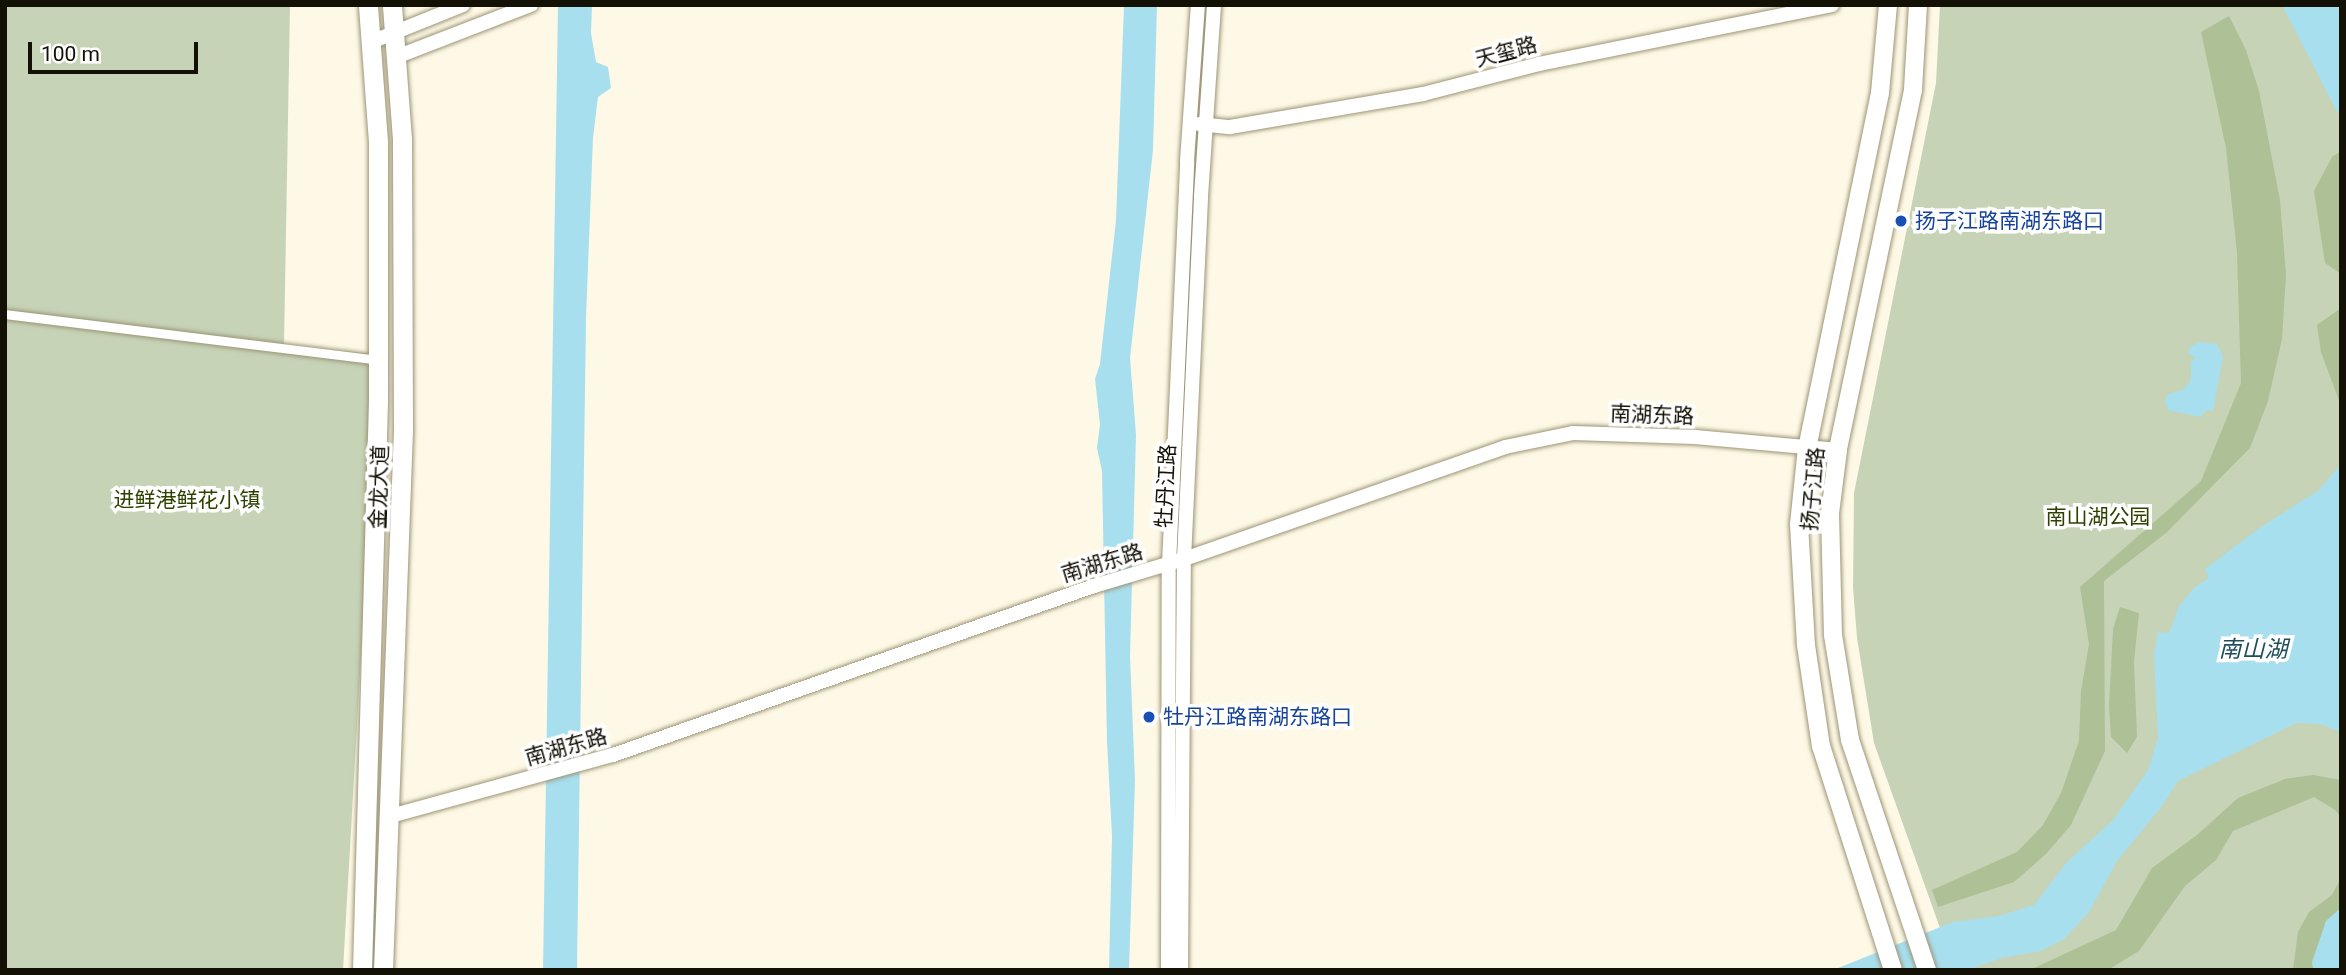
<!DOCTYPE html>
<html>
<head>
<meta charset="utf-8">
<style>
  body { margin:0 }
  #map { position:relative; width:2346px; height:975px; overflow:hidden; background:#fef9e6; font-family:Roboto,"Noto Sans SC",sans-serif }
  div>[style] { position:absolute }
  .green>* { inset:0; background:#c6d3b7 }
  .forest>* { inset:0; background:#aec096 }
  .water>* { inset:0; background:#a7dfee }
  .roads { filter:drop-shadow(0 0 2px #9c9476) drop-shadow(0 0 2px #9c9476) }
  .pedestrian>* { height:9px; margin:-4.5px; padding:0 4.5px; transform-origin:4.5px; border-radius:4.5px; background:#fff }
  .tertiary>* { height:14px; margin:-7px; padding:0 7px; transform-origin:7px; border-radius:7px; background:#fff }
  .secondary>* { height:18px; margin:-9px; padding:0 9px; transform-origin:9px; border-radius:9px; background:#fff }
  .trunk>* { height:19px; margin:-9.5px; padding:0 9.5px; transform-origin:9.5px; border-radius:9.5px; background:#fff }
  .dots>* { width:19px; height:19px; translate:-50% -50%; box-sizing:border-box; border:4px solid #fff; border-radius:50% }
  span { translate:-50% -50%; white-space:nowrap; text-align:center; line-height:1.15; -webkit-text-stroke:7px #fff; paint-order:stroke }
  .street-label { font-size:21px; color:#131006 }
  .transit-label { font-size:21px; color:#164399 }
  .left { translate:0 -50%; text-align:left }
  .park-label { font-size:21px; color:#2e4200 }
  .water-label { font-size:23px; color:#1e4e59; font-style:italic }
  .frame { position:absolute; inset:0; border:7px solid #131006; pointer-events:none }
  .scale { position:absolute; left:28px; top:42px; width:170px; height:32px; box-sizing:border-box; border:4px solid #131006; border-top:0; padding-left:9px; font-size:21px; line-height:24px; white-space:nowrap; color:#131006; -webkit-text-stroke:5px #fff; paint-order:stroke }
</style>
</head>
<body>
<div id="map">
  <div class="green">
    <i style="clip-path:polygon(5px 5px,290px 5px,284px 346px,374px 354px,364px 603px,343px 970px,5px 970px)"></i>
    <i style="clip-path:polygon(1940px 5px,2341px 5px,2341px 970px,1955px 970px,1874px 743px,1857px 638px,1853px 587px,1854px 493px,1936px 83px)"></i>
  </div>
  <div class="forest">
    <i style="clip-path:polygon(2229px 16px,2246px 50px,2259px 91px,2280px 200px,2286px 275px,2282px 339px,2268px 401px,2250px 448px,2166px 533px,2104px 581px,2105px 751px,2071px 825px,2046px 854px,2014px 882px,1938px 907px,1932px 890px,2017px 852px,2043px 825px,2061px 793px,2079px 741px,2081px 691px,2089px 644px,2080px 587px,2201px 481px,2241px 383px,2237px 253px,2226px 148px,2201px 32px)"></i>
    <i style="clip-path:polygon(2341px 151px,2341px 274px,2325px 263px,2314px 191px,2332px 157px)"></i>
    <i style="clip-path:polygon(2341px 308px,2341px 406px,2321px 352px,2317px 325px)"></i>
    <i style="clip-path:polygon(2120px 607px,2139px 613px,2134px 662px,2137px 737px,2127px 753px,2111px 737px,2109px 706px,2113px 629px)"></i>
    <i style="clip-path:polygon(2313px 775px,2341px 780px,2341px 817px,2335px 810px,2314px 797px,2233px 831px,2216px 860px,2185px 886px,2139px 951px,2108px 970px,2030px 970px,2116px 930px,2152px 868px,2197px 835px,2238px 798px,2285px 779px)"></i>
    <i style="clip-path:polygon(2341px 878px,2341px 908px,2326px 921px,2312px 965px,2314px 970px,2293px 970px,2298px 932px,2309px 912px,2332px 895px)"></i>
  </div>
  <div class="water">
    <i style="clip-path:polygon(558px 5px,592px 5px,591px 33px,596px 62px,608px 67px,611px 88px,598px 97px,593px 138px,586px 318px,577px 970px,543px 970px)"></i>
    <i style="clip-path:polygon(1124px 5px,1157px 5px,1153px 150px,1130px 358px,1136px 435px,1130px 656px,1135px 780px,1129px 970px,1109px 970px,1112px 836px,1107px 742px,1102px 471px,1097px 448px,1100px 424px,1095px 379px,1100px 364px,1116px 220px)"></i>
    <i style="clip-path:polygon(2282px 5px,2341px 5px,2341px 116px,2335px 108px)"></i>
    <i style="clip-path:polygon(2200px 342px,2217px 344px,2223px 357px,2213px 411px,2207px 410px,2200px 417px,2168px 410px,2165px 401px,2168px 394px,2183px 390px,2191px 380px,2191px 362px,2195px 357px,2188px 353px,2190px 347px)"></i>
    <i style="clip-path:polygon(2341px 464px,2341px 732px,2320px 724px,2296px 723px,2178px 781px,2162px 806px,2117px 861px,2089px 912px,2064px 939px,2041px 951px,2002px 958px,1967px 970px,1833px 970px,1953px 922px,1999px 916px,2034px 905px,2067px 862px,2113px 820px,2148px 770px,2158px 738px,2154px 655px,2158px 632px,2169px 633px,2179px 606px,2194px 588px,2209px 578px,2205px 569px,2258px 529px,2319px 490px)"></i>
    <i style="clip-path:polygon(2341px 908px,2341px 970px,2314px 970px,2312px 962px,2326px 921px)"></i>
  </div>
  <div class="roads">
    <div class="pedestrian">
      <i style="left:5px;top:314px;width:376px;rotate:7deg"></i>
    </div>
    <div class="tertiary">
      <i style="left:371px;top:42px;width:99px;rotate:-21.9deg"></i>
      <i style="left:396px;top:57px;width:145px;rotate:-21.1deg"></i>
      <i style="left:1199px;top:124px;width:31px;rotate:6deg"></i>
      <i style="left:1230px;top:127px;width:196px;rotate:-9.7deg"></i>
      <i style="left:1423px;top:94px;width:120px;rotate:-14.5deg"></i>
      <i style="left:1539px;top:64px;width:299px;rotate:-11.4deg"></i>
      <i style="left:391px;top:816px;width:230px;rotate:-15.4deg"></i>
      <i style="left:613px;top:755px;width:510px;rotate:-19.36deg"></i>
      <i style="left:1094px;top:586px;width:94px;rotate:-16.7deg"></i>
      <i style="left:1184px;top:559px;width:340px;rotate:-19.2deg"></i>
      <i style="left:1505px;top:447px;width:69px;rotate:-11.6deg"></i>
      <i style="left:1573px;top:433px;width:122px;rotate:1.9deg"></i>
      <i style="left:1695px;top:437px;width:144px;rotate:5.2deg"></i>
      <i style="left:1168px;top:970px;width:406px;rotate:-89.9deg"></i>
      <i style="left:1169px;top:564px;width:403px;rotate:-87.4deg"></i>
      <i style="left:1187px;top:161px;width:156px;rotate:-86deg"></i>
      <i style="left:1181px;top:970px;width:411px;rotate:-89.6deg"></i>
      <i style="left:1184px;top:559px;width:363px;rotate:-87.3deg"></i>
      <i style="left:1201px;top:196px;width:191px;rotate:-86.1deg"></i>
    </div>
    <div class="secondary">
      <i style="left:1888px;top:5px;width:88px;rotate:95.2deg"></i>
      <i style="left:1880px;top:93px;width:362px;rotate:101.6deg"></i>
      <i style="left:1807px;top:448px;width:76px;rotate:96deg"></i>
      <i style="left:1799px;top:524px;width:121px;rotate:86.7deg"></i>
      <i style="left:1806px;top:645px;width:102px;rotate:81.6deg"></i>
      <i style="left:1821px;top:746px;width:235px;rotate:72.2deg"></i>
      <i style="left:1918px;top:5px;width:85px;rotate:93.4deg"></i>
      <i style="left:1913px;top:90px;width:368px;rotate:101.8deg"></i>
      <i style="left:1838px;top:450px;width:64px;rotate:97.2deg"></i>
      <i style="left:1830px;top:513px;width:122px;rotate:88.6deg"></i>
      <i style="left:1833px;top:635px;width:106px;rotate:80.8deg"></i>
      <i style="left:1850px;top:740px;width:243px;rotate:71.5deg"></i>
    </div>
    <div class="trunk">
      <i style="left:362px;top:970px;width:569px;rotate:-88.39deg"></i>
      <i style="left:378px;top:401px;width:259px;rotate:-90deg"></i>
      <i style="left:378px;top:142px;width:137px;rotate:-94.2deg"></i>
      <i style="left:383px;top:970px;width:541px;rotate:-87.88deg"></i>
      <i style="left:403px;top:429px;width:290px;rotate:-90.2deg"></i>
      <i style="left:402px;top:139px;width:134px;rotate:-94.3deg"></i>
    </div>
  </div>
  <div class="dots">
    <i style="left:1901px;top:221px;background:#1a4fb4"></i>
    <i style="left:1149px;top:717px;background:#1a4fb4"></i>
  </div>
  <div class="street-label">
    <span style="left:1506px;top:52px;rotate:-15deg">天玺路</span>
    <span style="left:1652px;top:415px;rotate:2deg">南湖东路</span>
    <span style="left:1166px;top:486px;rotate:-87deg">牡丹江路</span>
    <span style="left:379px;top:487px;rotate:-88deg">金龙大道</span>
    <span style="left:1813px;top:489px;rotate:-85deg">扬子江路</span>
    <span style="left:1102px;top:563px;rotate:-17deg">南湖东路</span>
    <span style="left:566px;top:747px;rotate:-16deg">南湖东路</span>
  </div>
  <div class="transit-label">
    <span class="left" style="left:1915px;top:221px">扬子江路南湖东路口</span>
    <span class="left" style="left:1163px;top:717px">牡丹江路南湖东路口</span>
  </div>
  <div class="park-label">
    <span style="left:187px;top:500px">进鲜港鲜花小镇</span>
    <span style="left:2098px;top:517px">南山湖公园</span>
  </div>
  <div class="water-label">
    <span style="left:2253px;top:650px">南山湖</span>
  </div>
  <div class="frame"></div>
  <div class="scale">100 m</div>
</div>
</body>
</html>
